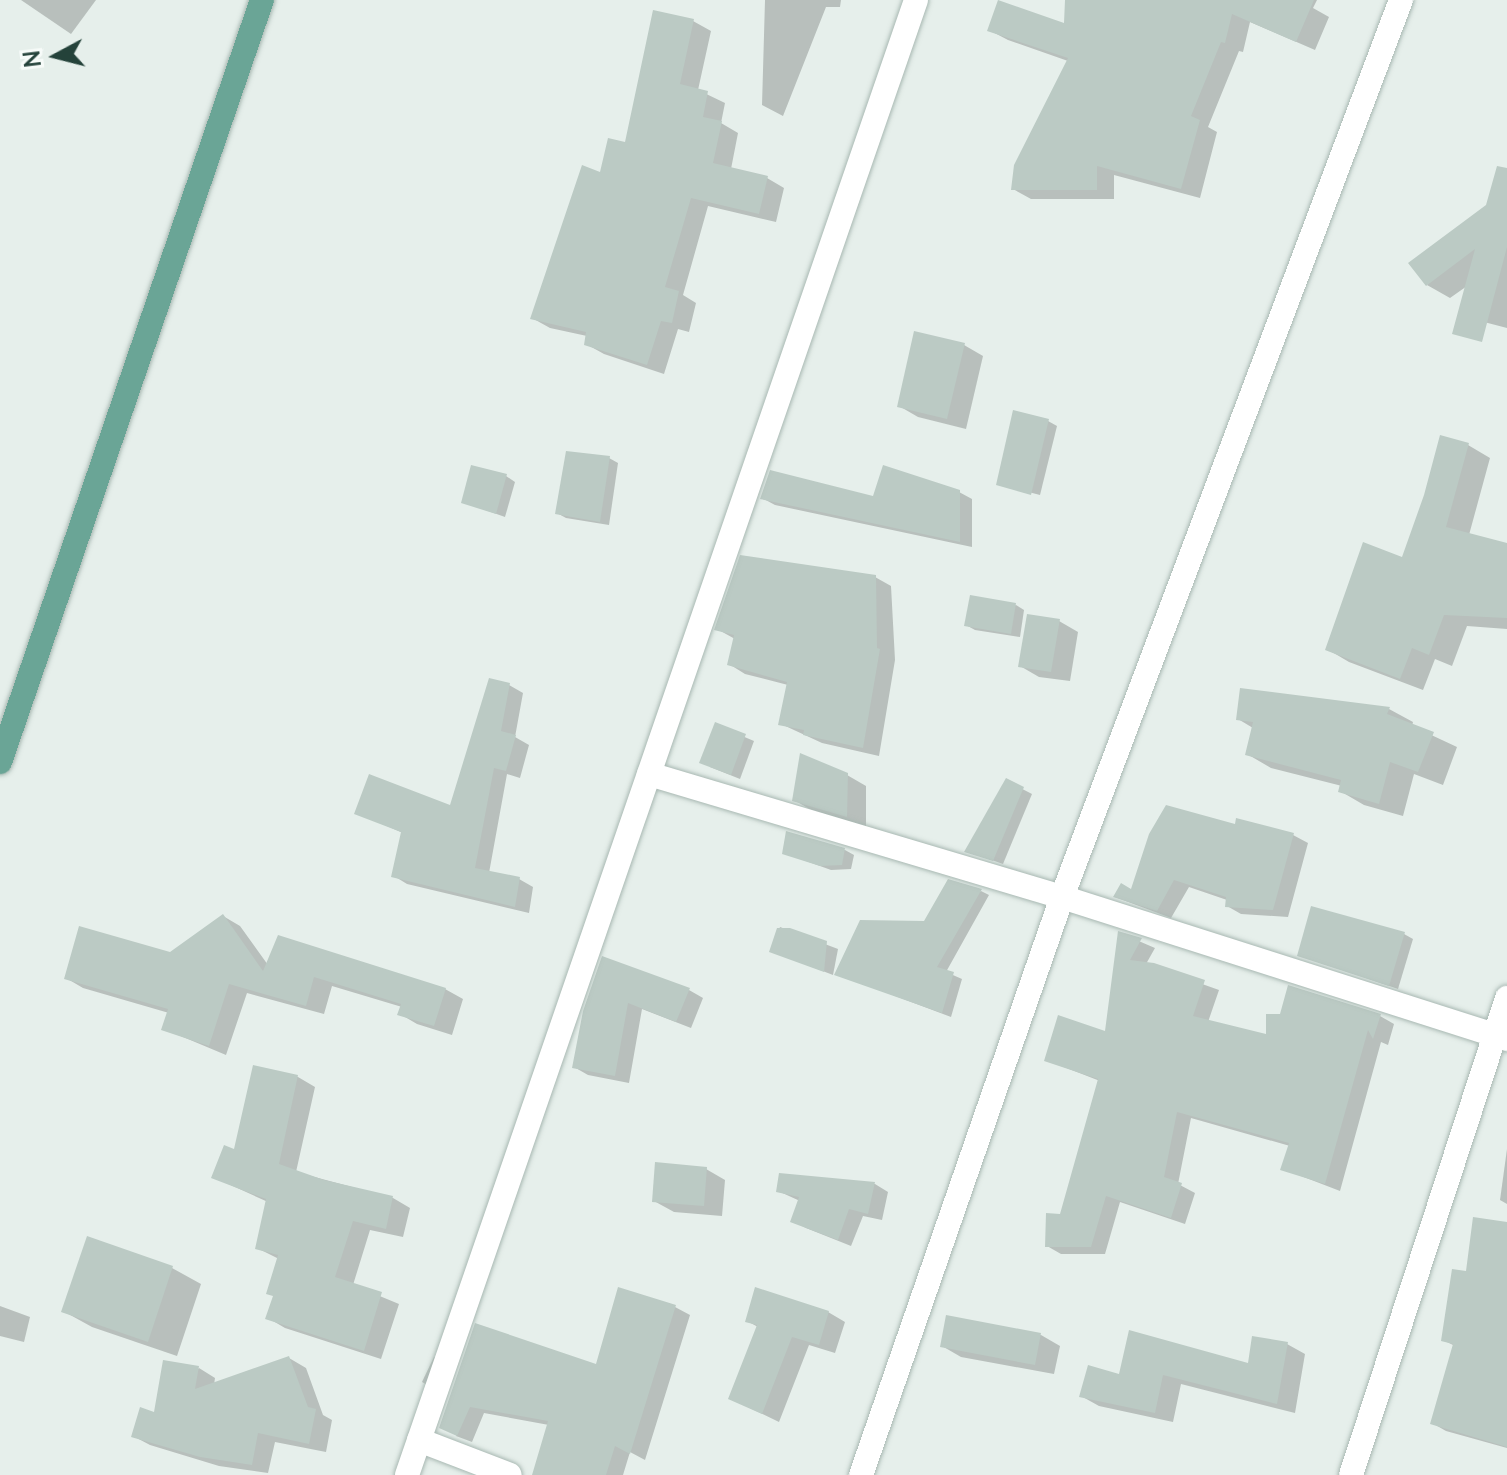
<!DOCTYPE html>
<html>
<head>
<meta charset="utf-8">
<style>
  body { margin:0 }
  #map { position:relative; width:1507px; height:1475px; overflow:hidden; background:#e6efeb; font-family:Lato,sans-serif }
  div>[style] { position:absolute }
  .shadow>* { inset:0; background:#0003 }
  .building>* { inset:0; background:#bbcac4 }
  .roads { filter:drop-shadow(0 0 2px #a8b8b2) drop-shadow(0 0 2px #a8b8b2) }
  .minor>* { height:24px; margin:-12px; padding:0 12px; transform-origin:12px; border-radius:12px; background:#fff }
  .major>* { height:24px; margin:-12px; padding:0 12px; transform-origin:12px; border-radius:12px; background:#6aa596 }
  span { translate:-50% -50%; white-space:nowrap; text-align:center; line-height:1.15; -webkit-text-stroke:7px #f7fbf9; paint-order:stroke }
  .north { position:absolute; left:16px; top:16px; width:80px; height:80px; -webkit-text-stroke:6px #f7fbf9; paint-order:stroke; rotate:263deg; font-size:22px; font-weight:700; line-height:32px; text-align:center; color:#24423a }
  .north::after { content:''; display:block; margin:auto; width:28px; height:36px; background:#24423a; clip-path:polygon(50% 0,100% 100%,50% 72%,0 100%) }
</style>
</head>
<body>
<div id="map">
  <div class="shadow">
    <i style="clip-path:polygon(21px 0,96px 0,71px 34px)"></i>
    <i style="clip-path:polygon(765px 0,841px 0,840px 7px,826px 7px,783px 116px,762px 105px)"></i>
    <i style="clip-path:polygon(1086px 0,1317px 0,1313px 8px,1329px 17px,1315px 50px,1250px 22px,1243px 52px,1239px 51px,1208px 127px,1217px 132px,1200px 198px,1114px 175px,1114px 199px,1031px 199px,1013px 189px,1068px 61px,1008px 40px,989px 30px,1079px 30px)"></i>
    <i style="clip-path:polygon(693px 21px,711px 31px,698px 90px,725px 103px,721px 123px,738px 133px,731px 169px,767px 178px,784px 188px,776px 222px,708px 206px,683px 295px,696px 303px,689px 332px,678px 329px,664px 374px,604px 354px,586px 344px,587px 336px,550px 328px,532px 318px,602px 174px,626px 145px)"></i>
    <i style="clip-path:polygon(1507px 181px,1507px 328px,1484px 322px,1467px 286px,1450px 298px,1427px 285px)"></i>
    <i style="clip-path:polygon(964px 345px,983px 356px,966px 429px,918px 417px,899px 406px)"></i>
    <i style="clip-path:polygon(1048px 421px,1057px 426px,1040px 495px,998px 484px)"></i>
    <i style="clip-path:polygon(1468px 445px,1490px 458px,1469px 535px,1507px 545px,1507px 629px,1467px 626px,1452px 666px,1435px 659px,1423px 690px,1349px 662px,1327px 649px,1403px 559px)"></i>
    <i style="clip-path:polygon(609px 458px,618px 463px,609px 525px,566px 518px,557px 513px)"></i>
    <i style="clip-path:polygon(506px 476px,515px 482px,505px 517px,463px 502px)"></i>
    <i style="clip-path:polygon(959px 492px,972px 499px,972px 547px,775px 505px,762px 498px,875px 499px)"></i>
    <i style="clip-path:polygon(875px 577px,891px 586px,895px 660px,879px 756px,822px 743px,781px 724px,788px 685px,745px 674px,729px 664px,735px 639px,717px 629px)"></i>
    <i style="clip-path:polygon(1016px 605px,1024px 610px,1020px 637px,975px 630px,966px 625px)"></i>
    <i style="clip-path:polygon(1059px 621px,1078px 632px,1070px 681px,1039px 677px,1020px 666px)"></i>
    <i style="clip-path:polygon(509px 685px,523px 693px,515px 737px,529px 745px,520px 778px,507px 774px,489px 873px,519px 879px,533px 887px,529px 913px,407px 884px,394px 876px,403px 833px,357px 813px,452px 808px)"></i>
    <i style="clip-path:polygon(1389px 709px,1413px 722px,1412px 726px,1457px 747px,1443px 785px,1414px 774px,1403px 816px,1364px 805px,1340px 791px,1342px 786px,1271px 768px,1247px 754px,1253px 728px,1238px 719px)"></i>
    <i style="clip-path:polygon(716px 725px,754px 741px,740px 779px,710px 767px)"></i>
    <i style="clip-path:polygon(847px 775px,866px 786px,866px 827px,813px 811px,794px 800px)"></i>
    <i style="clip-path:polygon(1007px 781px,1032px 794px,1003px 864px,966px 851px)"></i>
    <i style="clip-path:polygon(1238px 820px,1293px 835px,1308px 843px,1288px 917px,1241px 914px,1227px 906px,1227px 900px,1189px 887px,1171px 918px,1115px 897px,1133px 892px,1236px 826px)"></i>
    <i style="clip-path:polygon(845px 850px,854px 855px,851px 869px,831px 870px,784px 853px)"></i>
    <i style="clip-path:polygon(981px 891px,989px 895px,946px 972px,962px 979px,951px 1017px,837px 974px)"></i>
    <i style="clip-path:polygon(223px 916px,240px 926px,268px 965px,445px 989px,463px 999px,452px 1035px,417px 1024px,400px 1014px,402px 1007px,332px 986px,324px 1014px,247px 993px,226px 1055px,164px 1029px,169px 1013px,83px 988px,66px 978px,171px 954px)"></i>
    <i style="clip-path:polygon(780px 927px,838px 949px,833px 975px,771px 951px)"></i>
    <i style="clip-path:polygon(1120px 933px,1155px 948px,1146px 964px,1219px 990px,1208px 1022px,1268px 1036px,1380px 1016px,1394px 1024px,1388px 1045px,1381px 1042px,1340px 1191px,1283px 1169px,1290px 1146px,1191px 1118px,1178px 1184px,1195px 1193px,1185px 1224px,1120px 1202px,1105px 1254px,1061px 1254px,1047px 1246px,1062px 1216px,1100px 1081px,1046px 1060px,1107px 1033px)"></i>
    <i style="clip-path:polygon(1404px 934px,1413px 939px,1398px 989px,1299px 955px)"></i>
    <i style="clip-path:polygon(689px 990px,703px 998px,691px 1028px,642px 1009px,629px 1083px,588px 1075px,574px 1067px,585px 1012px)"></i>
    <i style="clip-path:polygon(254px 1067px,298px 1077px,315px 1087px,296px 1172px,393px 1198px,410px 1208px,403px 1237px,370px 1230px,353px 1285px,399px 1304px,381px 1359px,285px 1328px,268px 1318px,275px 1296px,279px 1259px,257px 1248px,268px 1202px,213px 1177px,236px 1151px)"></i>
    <i style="clip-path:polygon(1507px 1149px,1507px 1204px,1500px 1200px)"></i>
    <i style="clip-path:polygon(706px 1169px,725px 1180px,722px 1216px,674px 1212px,654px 1201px)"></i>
    <i style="clip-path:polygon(780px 1176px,875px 1184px,888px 1192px,882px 1220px,863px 1216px,851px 1246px,806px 1228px,793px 1221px,800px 1201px,778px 1191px)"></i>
    <i style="clip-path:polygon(172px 1268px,201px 1284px,177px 1356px,92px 1327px,63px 1311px)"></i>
    <i style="clip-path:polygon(1507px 1286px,1507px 1448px,1446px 1431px,1432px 1423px,1455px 1346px,1443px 1340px)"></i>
    <i style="clip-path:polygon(0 1306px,30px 1317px,24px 1342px,0 1336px)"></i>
    <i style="clip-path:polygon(675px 1307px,690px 1315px,645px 1460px,630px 1452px,623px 1475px,534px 1475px,549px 1425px,484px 1413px,472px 1442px,456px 1436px,476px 1326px,597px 1366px)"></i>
    <i style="clip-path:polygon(828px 1312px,845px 1322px,835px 1353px,809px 1345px,779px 1422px,731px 1399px,758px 1327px,747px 1321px)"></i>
    <i style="clip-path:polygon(1041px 1335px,1060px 1346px,1054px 1374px,961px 1357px,942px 1346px)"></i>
    <i style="clip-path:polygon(1287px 1344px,1305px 1354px,1295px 1413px,1181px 1384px,1173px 1422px,1099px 1406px,1081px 1396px,1121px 1377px,1250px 1366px)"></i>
    <i style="clip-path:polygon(434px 1357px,451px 1367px,442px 1393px,422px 1382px)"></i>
    <i style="clip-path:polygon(289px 1358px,306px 1368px,323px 1415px,332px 1420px,326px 1452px,275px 1442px,268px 1473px,219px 1466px,150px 1445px,133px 1436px,199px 1368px,215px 1378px,214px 1385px)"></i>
  </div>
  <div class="building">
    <i style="clip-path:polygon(998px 0,1064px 23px,1065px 0,1314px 0,1296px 42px,1232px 14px,1225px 43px,1221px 42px,1191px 116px,1200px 120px,1181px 189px,1097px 166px,1097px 190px,1011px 190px,1014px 165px,1068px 58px,987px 31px)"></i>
    <i style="clip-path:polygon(653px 10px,694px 19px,680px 84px,708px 91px,703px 117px,722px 121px,713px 163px,768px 176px,759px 214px,691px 198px,665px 287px,679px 291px,672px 323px,661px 321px,647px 365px,584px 345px,586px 332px,530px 319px,582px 165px,600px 172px,608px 138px,625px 142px)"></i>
    <i style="clip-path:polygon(1497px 166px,1507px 168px,1507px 247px,1482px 342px,1452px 334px,1475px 249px,1426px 286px,1408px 263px,1486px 205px)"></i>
    <i style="clip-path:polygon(914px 331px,965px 343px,947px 419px,897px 407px)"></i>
    <i style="clip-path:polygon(1013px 410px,1049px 419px,1031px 495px,996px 485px)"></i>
    <i style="clip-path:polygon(1440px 435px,1469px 443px,1446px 527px,1507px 543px,1507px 618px,1444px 615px,1429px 655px,1412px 648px,1400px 679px,1325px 650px,1363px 542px,1402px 557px,1424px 495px)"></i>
    <i style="clip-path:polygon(566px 451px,610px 456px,600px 522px,555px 514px)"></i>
    <i style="clip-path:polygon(471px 465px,507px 474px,496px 514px,461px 503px)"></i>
    <i style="clip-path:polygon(883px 465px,960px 490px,960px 542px,760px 499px,770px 470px,873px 496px)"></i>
    <i style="clip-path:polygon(740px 555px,876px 575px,877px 648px,880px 649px,863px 748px,803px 735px,804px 730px,778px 725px,787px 682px,727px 665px,734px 635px,714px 630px)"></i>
    <i style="clip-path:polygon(970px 595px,1016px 603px,1011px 634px,964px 626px)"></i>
    <i style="clip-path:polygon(1027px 614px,1060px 619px,1051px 672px,1018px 667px)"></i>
    <i style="clip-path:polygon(489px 678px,510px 683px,501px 731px,516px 735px,506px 771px,494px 768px,475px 868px,520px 877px,515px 907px,391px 877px,401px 832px,354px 814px,369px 774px,450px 805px)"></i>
    <i style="clip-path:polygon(1240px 688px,1390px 707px,1387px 714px,1434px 732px,1418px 772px,1390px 762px,1379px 804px,1338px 792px,1341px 780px,1245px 755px,1253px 722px,1236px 720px)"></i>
    <i style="clip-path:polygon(715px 722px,746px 734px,731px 775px,699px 763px)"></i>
    <i style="clip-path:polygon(800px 753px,848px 773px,847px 817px,792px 801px)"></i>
    <i style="clip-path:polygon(1006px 778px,1024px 787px,993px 861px,964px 852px)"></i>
    <i style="clip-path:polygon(1166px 805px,1235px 824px,1236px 818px,1294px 833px,1273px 910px,1225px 907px,1226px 897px,1174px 880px,1157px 911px,1113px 897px,1121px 883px,1131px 889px,1149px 834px)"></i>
    <i style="clip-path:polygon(786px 831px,845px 848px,842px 865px,820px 866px,782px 854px)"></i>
    <i style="clip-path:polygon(948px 879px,982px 889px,937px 967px,954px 972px,942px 1013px,834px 975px,860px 920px,924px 921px)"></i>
    <i style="clip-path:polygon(1311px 906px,1405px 932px,1389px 986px,1297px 956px)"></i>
    <i style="clip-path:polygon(223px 914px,263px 971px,278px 935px,446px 988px,434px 1026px,397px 1015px,401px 1004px,314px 977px,306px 1006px,229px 984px,209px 1046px,161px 1030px,168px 1009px,64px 979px,79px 926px,170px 952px)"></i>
    <i style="clip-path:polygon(777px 928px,790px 928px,827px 941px,824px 972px,769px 952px)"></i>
    <i style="clip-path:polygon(1118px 931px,1142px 938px,1130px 960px,1154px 963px,1205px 980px,1193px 1016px,1266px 1034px,1266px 1014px,1280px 1014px,1288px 985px,1381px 1014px,1373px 1039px,1368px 1030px,1325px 1184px,1280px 1170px,1289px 1143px,1177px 1112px,1164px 1177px,1182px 1183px,1171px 1218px,1106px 1196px,1091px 1247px,1045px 1247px,1046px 1213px,1060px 1214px,1098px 1079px,1044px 1061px,1058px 1015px,1105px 1031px)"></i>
    <i style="clip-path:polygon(602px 956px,690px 988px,676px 1022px,628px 1003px,615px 1076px,572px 1068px,583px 1011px)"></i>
    <i style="clip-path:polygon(253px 1065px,298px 1075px,279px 1164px,324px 1180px,393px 1196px,386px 1229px,353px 1221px,335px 1277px,382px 1292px,364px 1351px,265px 1319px,273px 1296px,266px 1294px,278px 1255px,255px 1249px,266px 1199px,211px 1178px,224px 1145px,234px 1149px)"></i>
    <i style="clip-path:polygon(655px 1162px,707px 1167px,704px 1206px,652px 1202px)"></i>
    <i style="clip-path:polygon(779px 1173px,875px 1182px,868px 1214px,849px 1209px,838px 1240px,790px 1222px,799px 1197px,776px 1192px)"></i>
    <i style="clip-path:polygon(1473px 1217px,1507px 1222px,1507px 1447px,1430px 1424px,1453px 1344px,1441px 1341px,1452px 1269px,1466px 1271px)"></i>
    <i style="clip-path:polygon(87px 1236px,173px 1266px,148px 1342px,61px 1312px)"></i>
    <i style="clip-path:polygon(618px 1287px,676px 1305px,630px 1454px,615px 1446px,606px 1475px,532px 1475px,548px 1421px,470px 1407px,457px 1436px,439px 1428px,475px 1323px,596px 1364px)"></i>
    <i style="clip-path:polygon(755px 1287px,829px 1311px,819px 1345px,792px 1337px,762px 1414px,728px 1399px,757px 1325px,745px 1322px)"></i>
    <i style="clip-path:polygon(946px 1315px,1041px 1333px,1035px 1365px,940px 1347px)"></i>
    <i style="clip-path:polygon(1129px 1330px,1248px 1363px,1252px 1336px,1288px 1342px,1277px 1404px,1163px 1375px,1155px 1413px,1079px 1397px,1088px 1365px,1119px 1374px)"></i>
    <i style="clip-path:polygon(289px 1356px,308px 1407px,316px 1409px,309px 1444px,258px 1433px,252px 1465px,200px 1457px,131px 1437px,140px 1407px,154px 1412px,163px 1360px,199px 1366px,195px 1389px)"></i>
  </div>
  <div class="roads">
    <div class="minor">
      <i style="left:649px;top:774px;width:431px;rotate:16.6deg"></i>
      <i style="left:1062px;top:897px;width:467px;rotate:17.7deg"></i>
      <i style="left:419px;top:1440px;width:97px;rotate:21deg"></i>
      <i style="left:407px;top:1475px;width:1560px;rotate:-70.96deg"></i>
      <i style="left:861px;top:1475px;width:612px;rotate:-70.82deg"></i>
      <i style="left:1062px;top:897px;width:959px;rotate:-69.3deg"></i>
      <i style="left:1351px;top:1475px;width:502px;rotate:-71.89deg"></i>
    </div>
    <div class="major">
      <i style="left:0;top:762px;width:806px;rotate:-71.03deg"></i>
    </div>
  </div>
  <div class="north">N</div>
</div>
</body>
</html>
